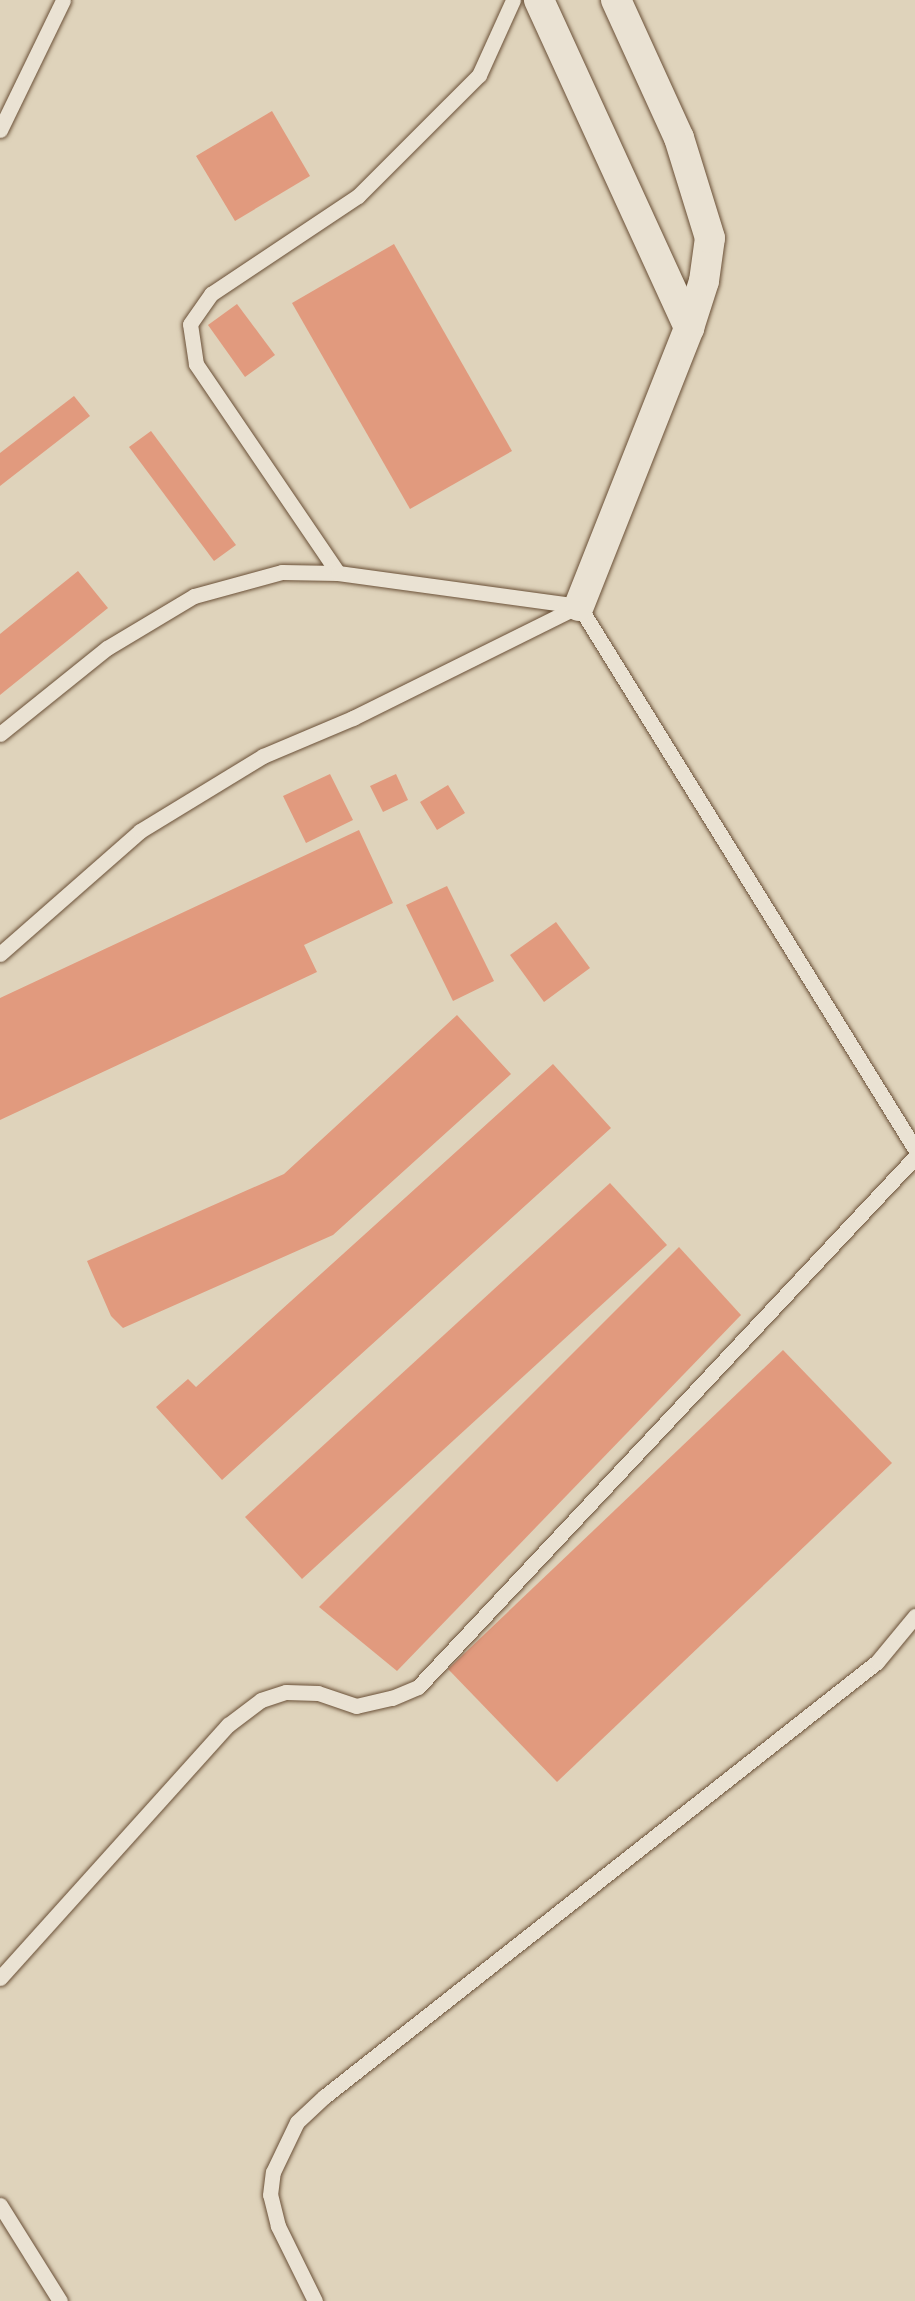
<!DOCTYPE html>
<html>
<head>
<meta charset="utf-8">
<style>
  body { margin:0 }
  #map { position:relative; width:915px; height:2301px; overflow:hidden; background:#dfd3bb; font-family:"Libre Caslon Text",serif }
  div>[style] { position:absolute }
  .building>* { inset:0; background:#e19a7e }
  .roads { filter:drop-shadow(0 0 2px #6a5037) drop-shadow(0 0 2px #6a5037) }
  .service>* { height:15px; margin:-7.5px; padding:0 7.5px; transform-origin:7.5px; border-radius:7.5px; background:#eae2d3 }
  .minor>* { height:30px; margin:-15px; padding:0 15px; transform-origin:15px; border-radius:15px; background:#eae2d3 }
  span { translate:-50% -50%; white-space:nowrap; text-align:center; line-height:1.15; -webkit-text-stroke:5px #eae2d3; paint-order:stroke }
</style>
</head>
<body>
<div id="map">
  <div class="building">
    <i style="clip-path:polygon(272px 111px,310px 176px,235px 221px,196px 156px)"></i>
    <i style="clip-path:polygon(394px 244px,512px 451px,410px 509px,292px 303px)"></i>
    <i style="clip-path:polygon(237px 304px,275px 355px,245px 377px,208px 325px)"></i>
    <i style="clip-path:polygon(74px 396px,90px 416px,0 486px,0 453px)"></i>
    <i style="clip-path:polygon(151px 431px,236px 545px,214px 561px,129px 447px)"></i>
    <i style="clip-path:polygon(78px 571px,108px 608px,0 695px,0 634px)"></i>
    <i style="clip-path:polygon(330px 774px,353px 820px,306px 843px,283px 796px)"></i>
    <i style="clip-path:polygon(396px 774px,408px 800px,383px 812px,370px 786px)"></i>
    <i style="clip-path:polygon(448px 785px,465px 813px,437px 830px,420px 802px)"></i>
    <i style="clip-path:polygon(359px 830px,393px 903px,304px 945px,317px 972px,0 1120px,0 998px)"></i>
    <i style="clip-path:polygon(447px 886px,494px 981px,453px 1001px,406px 905px)"></i>
    <i style="clip-path:polygon(556px 922px,590px 968px,544px 1002px,510px 955px)"></i>
    <i style="clip-path:polygon(457px 1015px,511px 1074px,333px 1235px,123px 1328px,111px 1316px,87px 1261px,284px 1174px)"></i>
    <i style="clip-path:polygon(553px 1064px,611px 1128px,222px 1480px,156px 1407px,188px 1379px,196px 1387px)"></i>
    <i style="clip-path:polygon(610px 1183px,667px 1245px,302px 1579px,245px 1517px)"></i>
    <i style="clip-path:polygon(679px 1247px,741px 1315px,397px 1671px,319px 1607px)"></i>
    <i style="clip-path:polygon(783px 1350px,892px 1463px,557px 1782px,448px 1669px)"></i>
  </div>
  <div class="roads">
    <div class="service">
      <i style="left:0;top:130px;width:144px;rotate:-64.1deg"></i>
      <i style="left:338px;top:573px;width:253px;rotate:-124.2deg"></i>
      <i style="left:196px;top:364px;width:40px;rotate:-98.5deg"></i>
      <i style="left:190px;top:324px;width:37px;rotate:-55deg"></i>
      <i style="left:211px;top:294px;width:177px;rotate:-33.7deg"></i>
      <i style="left:358px;top:196px;width:171px;rotate:-45deg"></i>
      <i style="left:479px;top:75px;width:82px;rotate:-65.6deg"></i>
      <i style="left:579px;top:606px;width:639px;rotate:58.25deg"></i>
      <i style="left:0;top:734px;width:137px;rotate:-38.8deg"></i>
      <i style="left:107px;top:648px;width:101px;rotate:-30.9deg"></i>
      <i style="left:194px;top:596px;width:91px;rotate:-15.3deg"></i>
      <i style="left:282px;top:572px;width:56px;rotate:1deg"></i>
      <i style="left:338px;top:573px;width:243px;rotate:7.8deg"></i>
      <i style="left:0;top:954px;width:186px;rotate:-41.3deg"></i>
      <i style="left:140px;top:831px;width:144px;rotate:-31.4deg"></i>
      <i style="left:263px;top:756px;width:98px;rotate:-22.9deg"></i>
      <i style="left:353px;top:718px;width:252px;rotate:-26.4deg"></i>
      <i style="left:0;top:1978px;width:341px;rotate:-48deg"></i>
      <i style="left:228px;top:1725px;width:41px;rotate:-37.1deg"></i>
      <i style="left:261px;top:1700px;width:26px;rotate:-18deg"></i>
      <i style="left:286px;top:1692px;width:32px;rotate:2deg"></i>
      <i style="left:318px;top:1693px;width:40px;rotate:18.9deg"></i>
      <i style="left:356px;top:1706px;width:37px;rotate:-13deg"></i>
      <i style="left:392px;top:1698px;width:28px;rotate:-23deg"></i>
      <i style="left:418px;top:1687px;width:727px;rotate:-46.84deg"></i>
      <i style="left:0;top:2205px;width:113px;rotate:58deg"></i>
      <i style="left:315px;top:2301px;width:84px;rotate:-116.3deg"></i>
      <i style="left:278px;top:2226px;width:32px;rotate:-104deg"></i>
      <i style="left:270px;top:2195px;width:23px;rotate:-83deg"></i>
      <i style="left:273px;top:2172px;width:55px;rotate:-64.4deg"></i>
      <i style="left:297px;top:2122px;width:38px;rotate:-43deg"></i>
      <i style="left:325px;top:2096px;width:702px;rotate:-38.18deg"></i>
      <i style="left:877px;top:1662px;width:60px;rotate:-50.4deg"></i>
    </div>
    <div class="minor">
      <i style="left:539px;top:0;width:361px;rotate:65.4deg"></i>
      <i style="left:579px;top:606px;width:299px;rotate:-68.4deg"></i>
      <i style="left:689px;top:328px;width:49px;rotate:-72.3deg"></i>
      <i style="left:704px;top:281px;width:43px;rotate:-82.1deg"></i>
      <i style="left:710px;top:238px;width:105px;rotate:-107.2deg"></i>
      <i style="left:679px;top:138px;width:152px;rotate:-114.5deg"></i>
    </div>
  </div>
</div>
</body>
</html>
